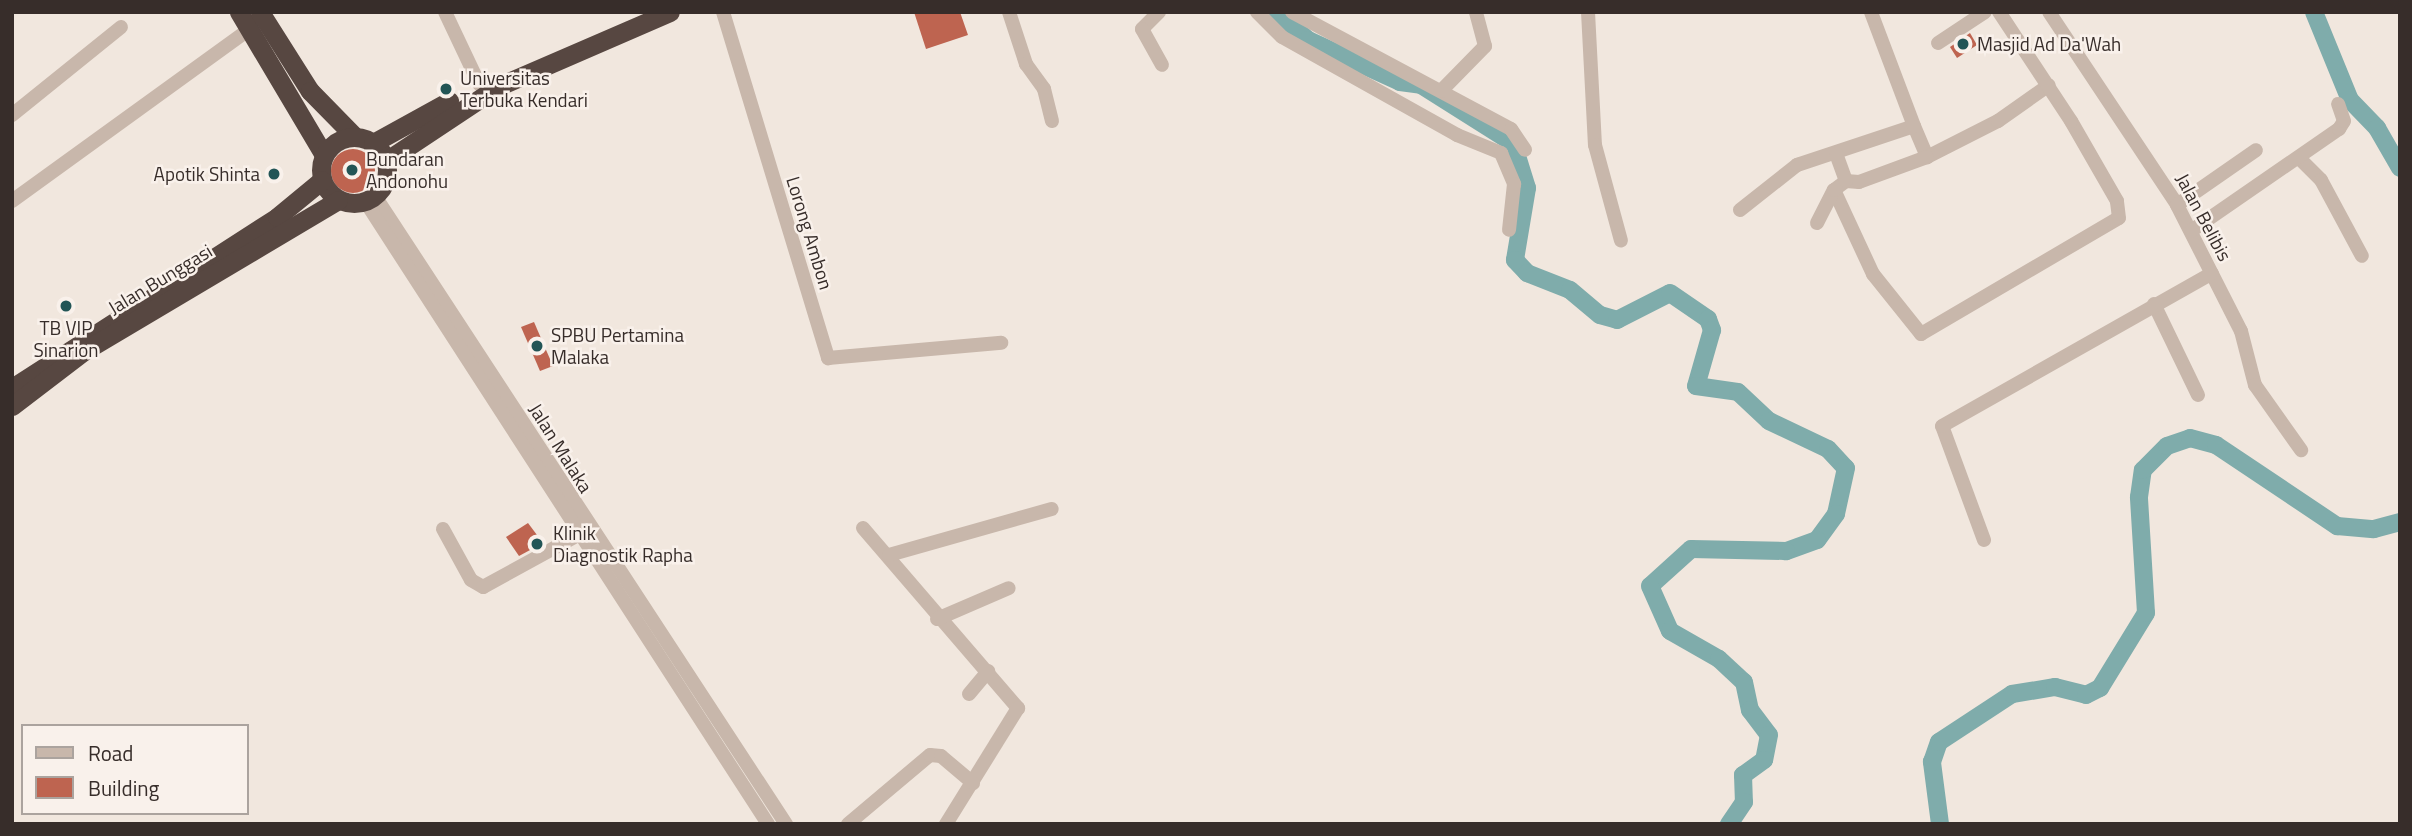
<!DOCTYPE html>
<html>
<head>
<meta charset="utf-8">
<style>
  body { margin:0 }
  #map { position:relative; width:2412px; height:836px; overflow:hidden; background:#f1e7de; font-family:"Titillium Web",sans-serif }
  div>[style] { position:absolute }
  .river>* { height:18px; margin:-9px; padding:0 9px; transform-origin:9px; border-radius:9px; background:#7facab }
  .building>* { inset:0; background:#be6450 }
  .round { border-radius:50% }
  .minor>* { height:14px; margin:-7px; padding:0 7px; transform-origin:7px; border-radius:7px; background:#c8b7ab }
  .highway>* { height:19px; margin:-9.5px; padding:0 9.5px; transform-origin:9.5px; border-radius:9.5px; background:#574741 }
  .highway>.ring { margin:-9.5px; padding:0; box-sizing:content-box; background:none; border:19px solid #574741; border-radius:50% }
  .dots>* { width:19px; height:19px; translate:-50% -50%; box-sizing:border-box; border:4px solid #f9f1eb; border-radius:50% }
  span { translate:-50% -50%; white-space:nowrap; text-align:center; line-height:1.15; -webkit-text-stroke:5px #f9f1eb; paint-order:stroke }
  .poi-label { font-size:19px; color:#372d2a }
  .left { translate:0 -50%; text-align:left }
  .right { translate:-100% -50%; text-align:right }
  .street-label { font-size:19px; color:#372d2a }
  .frame { position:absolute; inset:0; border:14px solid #372d2a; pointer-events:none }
  .legend { position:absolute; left:21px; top:724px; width:228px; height:91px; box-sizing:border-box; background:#f9f1eb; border:2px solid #aba39e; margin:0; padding:9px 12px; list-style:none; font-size:21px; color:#372d2a }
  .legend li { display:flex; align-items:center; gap:14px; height:35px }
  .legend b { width:35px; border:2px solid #aba39e }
</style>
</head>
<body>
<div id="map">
  <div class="river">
    <i style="left:1276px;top:12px;width:43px;rotate:41.2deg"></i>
    <i style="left:1308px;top:40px;width:101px;rotate:24.5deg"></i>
    <i style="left:1400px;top:82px;width:21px;rotate:8deg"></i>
    <i style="left:1421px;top:85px;width:109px;rotate:32.2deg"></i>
    <i style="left:1513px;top:143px;width:47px;rotate:72.7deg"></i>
    <i style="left:1527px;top:188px;width:73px;rotate:99.5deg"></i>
    <i style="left:1515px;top:260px;width:18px;rotate:47deg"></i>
    <i style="left:1527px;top:273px;width:46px;rotate:21.6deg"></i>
    <i style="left:1570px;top:290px;width:39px;rotate:40deg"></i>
    <i style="left:1600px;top:315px;width:18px;rotate:16deg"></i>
    <i style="left:1617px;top:320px;width:59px;rotate:-27deg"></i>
    <i style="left:1670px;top:293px;width:46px;rotate:34.4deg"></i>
    <i style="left:1708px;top:319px;width:12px;rotate:70deg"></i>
    <i style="left:1712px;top:330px;width:58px;rotate:105.9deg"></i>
    <i style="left:1696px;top:386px;width:42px;rotate:8.1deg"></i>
    <i style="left:1738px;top:392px;width:42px;rotate:43.1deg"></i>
    <i style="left:1769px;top:421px;width:65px;rotate:25.4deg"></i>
    <i style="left:1828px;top:449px;width:26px;rotate:47deg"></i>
    <i style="left:1846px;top:468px;width:47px;rotate:102.3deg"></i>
    <i style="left:1836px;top:514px;width:32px;rotate:126deg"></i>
    <i style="left:1817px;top:540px;width:33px;rotate:160deg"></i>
    <i style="left:1786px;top:551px;width:95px;rotate:-178.8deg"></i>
    <i style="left:1691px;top:549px;width:55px;rotate:137.9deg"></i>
    <i style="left:1650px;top:586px;width:49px;rotate:66deg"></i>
    <i style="left:1670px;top:631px;width:56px;rotate:29.7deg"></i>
    <i style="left:1719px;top:659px;width:34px;rotate:43deg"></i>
    <i style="left:1744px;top:682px;width:29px;rotate:78deg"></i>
    <i style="left:1750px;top:710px;width:31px;rotate:53deg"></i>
    <i style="left:1769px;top:735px;width:25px;rotate:101deg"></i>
    <i style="left:1764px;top:760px;width:26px;rotate:144deg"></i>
    <i style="left:1743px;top:775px;width:27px;rotate:88deg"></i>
    <i style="left:1744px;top:802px;width:27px;rotate:124deg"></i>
    <i style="left:2314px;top:12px;width:95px;rotate:67.8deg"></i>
    <i style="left:2350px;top:100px;width:39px;rotate:46deg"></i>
    <i style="left:2377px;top:128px;width:46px;rotate:60.1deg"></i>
    <i style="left:1940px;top:824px;width:63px;rotate:-97.4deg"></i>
    <i style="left:1932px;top:762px;width:21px;rotate:-71deg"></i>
    <i style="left:1939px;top:742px;width:87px;rotate:-33.3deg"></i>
    <i style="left:2012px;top:694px;width:44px;rotate:-9.2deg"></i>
    <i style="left:2055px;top:687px;width:32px;rotate:14deg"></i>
    <i style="left:2086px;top:695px;width:16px;rotate:-27deg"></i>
    <i style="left:2100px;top:688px;width:88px;rotate:-58.5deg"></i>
    <i style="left:2146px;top:613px;width:116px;rotate:-93.5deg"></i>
    <i style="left:2139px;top:497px;width:27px;rotate:-82deg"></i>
    <i style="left:2143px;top:470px;width:34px;rotate:-45deg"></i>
    <i style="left:2167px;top:446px;width:24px;rotate:-19deg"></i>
    <i style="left:2190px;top:438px;width:27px;rotate:15deg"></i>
    <i style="left:2216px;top:445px;width:146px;rotate:33.8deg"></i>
    <i style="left:2337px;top:526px;width:37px;rotate:5deg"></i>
    <i style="left:2374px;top:529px;width:27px;rotate:-15deg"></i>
  </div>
  <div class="building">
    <i style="clip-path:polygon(914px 12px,960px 12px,968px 35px,926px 49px)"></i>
    <i style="clip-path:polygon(1970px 33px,1977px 45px,1957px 58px,1950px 47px)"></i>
    <i class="round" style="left:331px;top:149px;width:44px;height:44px"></i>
    <i style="clip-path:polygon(534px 322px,553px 366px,540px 371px,521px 327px)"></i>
    <i style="clip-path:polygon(528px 523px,543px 543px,519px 556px,506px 537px)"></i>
  </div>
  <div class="minor">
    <i style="left:445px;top:12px;width:80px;rotate:64.7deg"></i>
    <i style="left:723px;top:12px;width:362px;rotate:73.1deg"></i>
    <i style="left:828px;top:358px;width:174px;rotate:-5deg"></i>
    <i style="left:1009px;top:12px;width:55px;rotate:71.9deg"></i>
    <i style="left:1026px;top:64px;width:31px;rotate:54deg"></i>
    <i style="left:1044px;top:89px;width:33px;rotate:76deg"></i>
    <i style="left:1159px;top:12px;width:24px;rotate:135deg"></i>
    <i style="left:1142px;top:29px;width:41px;rotate:60.9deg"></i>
    <i style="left:1257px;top:12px;width:35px;rotate:45deg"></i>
    <i style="left:1282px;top:37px;width:201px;rotate:29.2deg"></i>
    <i style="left:1457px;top:135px;width:48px;rotate:22.2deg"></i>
    <i style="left:1501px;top:153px;width:34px;rotate:67deg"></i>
    <i style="left:1514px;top:184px;width:46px;rotate:96.2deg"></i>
    <i style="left:1292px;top:12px;width:248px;rotate:28.1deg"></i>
    <i style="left:1511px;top:129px;width:25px;rotate:56deg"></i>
    <i style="left:1588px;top:12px;width:133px;rotate:87deg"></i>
    <i style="left:1595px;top:145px;width:99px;rotate:74.8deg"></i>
    <i style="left:2049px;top:12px;width:232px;rotate:56.4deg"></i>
    <i style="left:2177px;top:205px;width:141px;rotate:63.1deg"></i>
    <i style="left:2241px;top:331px;width:56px;rotate:75.5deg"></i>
    <i style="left:2255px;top:385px;width:80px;rotate:54.7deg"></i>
    <i style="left:1938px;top:43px;width:56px;rotate:-33.4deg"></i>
    <i style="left:1441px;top:91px;width:63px;rotate:-45.6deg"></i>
    <i style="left:1485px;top:46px;width:35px;rotate:-105deg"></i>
    <i style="left:12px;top:115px;width:140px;rotate:-38.9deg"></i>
    <i style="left:1914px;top:126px;width:34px;rotate:67deg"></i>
    <i style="left:1927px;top:157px;width:80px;rotate:-26.9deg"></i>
    <i style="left:1998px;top:121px;width:62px;rotate:-35.2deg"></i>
    <i style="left:2301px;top:160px;width:28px;rotate:45deg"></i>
    <i style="left:2321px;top:180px;width:86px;rotate:61.7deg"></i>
    <i style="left:1846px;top:181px;width:13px;rotate:4deg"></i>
    <i style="left:1859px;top:182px;width:72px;rotate:-20.2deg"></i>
    <i style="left:1834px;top:190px;width:93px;rotate:65.1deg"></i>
    <i style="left:1873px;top:274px;width:77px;rotate:51.3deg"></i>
    <i style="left:1921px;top:334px;width:229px;rotate:-30.4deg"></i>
    <i style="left:2119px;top:218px;width:17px;rotate:-97deg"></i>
    <i style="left:2117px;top:201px;width:92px;rotate:-119.9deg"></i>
    <i style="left:2071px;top:121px;width:131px;rotate:-123.4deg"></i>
    <i style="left:375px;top:196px;width:751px;rotate:56.8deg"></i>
    <i style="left:12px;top:201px;width:294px;rotate:-35.9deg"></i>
    <i style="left:365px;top:201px;width:742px;rotate:57.1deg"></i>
    <i style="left:2177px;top:205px;width:96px;rotate:-34.8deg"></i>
    <i style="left:1740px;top:210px;width:73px;rotate:-38.3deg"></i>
    <i style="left:1797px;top:165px;width:123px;rotate:-18.4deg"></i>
    <i style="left:1914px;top:126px;width:122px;rotate:-110.7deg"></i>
    <i style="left:1817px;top:223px;width:37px;rotate:-63deg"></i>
    <i style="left:1834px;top:190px;width:15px;rotate:-37deg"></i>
    <i style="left:1846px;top:181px;width:29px;rotate:-110deg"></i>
    <i style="left:2191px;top:231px;width:180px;rotate:-34.6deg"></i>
    <i style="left:2339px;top:129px;width:9px;rotate:-58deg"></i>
    <i style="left:2344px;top:121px;width:18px;rotate:-109deg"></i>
    <i style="left:2154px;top:304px;width:101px;rotate:64.2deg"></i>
    <i style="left:863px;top:528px;width:238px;rotate:49.3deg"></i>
    <i style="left:1018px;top:708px;width:137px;rotate:121.8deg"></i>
    <i style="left:443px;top:529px;width:58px;rotate:61.2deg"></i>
    <i style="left:471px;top:580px;width:14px;rotate:30deg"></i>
    <i style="left:483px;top:587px;width:108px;rotate:-28.7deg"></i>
    <i style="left:1984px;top:540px;width:121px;rotate:-110.2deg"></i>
    <i style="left:1942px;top:426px;width:310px;rotate:-29.5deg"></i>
    <i style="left:889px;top:555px;width:169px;rotate:-15.8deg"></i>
    <i style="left:937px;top:619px;width:78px;rotate:-23.3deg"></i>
    <i style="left:969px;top:694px;width:30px;rotate:-50deg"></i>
    <i style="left:848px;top:824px;width:107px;rotate:-40.1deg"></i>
    <i style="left:930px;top:755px;width:11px;rotate:5deg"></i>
    <i style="left:941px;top:756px;width:42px;rotate:40.2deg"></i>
  </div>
  <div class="highway">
    <i style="left:239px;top:12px;width:166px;rotate:59.3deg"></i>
    <i style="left:260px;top:12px;width:93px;rotate:57.7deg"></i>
    <i style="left:310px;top:91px;width:64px;rotate:45.6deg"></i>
    <i class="ring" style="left:321px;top:137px;width:47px;height:47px"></i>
    <i style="left:373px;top:143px;width:87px;rotate:-28.9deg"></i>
    <i style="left:386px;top:161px;width:136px;rotate:-33.6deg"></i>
    <i style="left:499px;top:86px;width:186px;rotate:-23.4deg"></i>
    <i style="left:12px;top:388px;width:315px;rotate:-32.8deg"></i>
    <i style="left:277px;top:217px;width:58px;rotate:-39.4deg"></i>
    <i style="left:12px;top:406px;width:91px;rotate:-37.4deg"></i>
    <i style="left:84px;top:351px;width:295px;rotate:-30.7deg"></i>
  </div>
  <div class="dots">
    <i style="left:1963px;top:44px;background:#225556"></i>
    <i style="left:446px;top:89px;background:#225556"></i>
    <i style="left:352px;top:170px;background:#225556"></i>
    <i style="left:274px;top:174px;background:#225556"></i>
    <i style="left:66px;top:306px;background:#225556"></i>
    <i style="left:537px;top:346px;background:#225556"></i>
    <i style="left:537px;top:544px;background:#225556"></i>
  </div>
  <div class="poi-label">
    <span class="left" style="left:1977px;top:44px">Masjid Ad Da'Wah</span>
    <span class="left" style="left:460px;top:89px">Universitas<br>Terbuka Kendari</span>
    <span class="left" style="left:366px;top:170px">Bundaran<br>Andonohu</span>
    <span class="right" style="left:260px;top:174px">Apotik Shinta</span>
    <span style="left:66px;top:339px">TB VIP<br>Sinarion</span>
    <span class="left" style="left:551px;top:346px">SPBU Pertamina<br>Malaka</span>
    <span class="left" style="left:553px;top:544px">Klinik<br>Diagnostik Rapha</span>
  </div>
  <div class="street-label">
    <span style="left:2204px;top:217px;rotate:62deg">Jalan Belibis</span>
    <span style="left:810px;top:233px;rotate:73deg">Lorong Ambon</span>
    <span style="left:160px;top:279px;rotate:-31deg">Jalan Bunggasi</span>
    <span style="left:561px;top:448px;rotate:58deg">Jalan Malaka</span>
  </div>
  <div class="frame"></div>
  <ul class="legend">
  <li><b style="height:9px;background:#c8b7ab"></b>Road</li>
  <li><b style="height:19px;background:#be6450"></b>Building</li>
  </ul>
</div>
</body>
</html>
